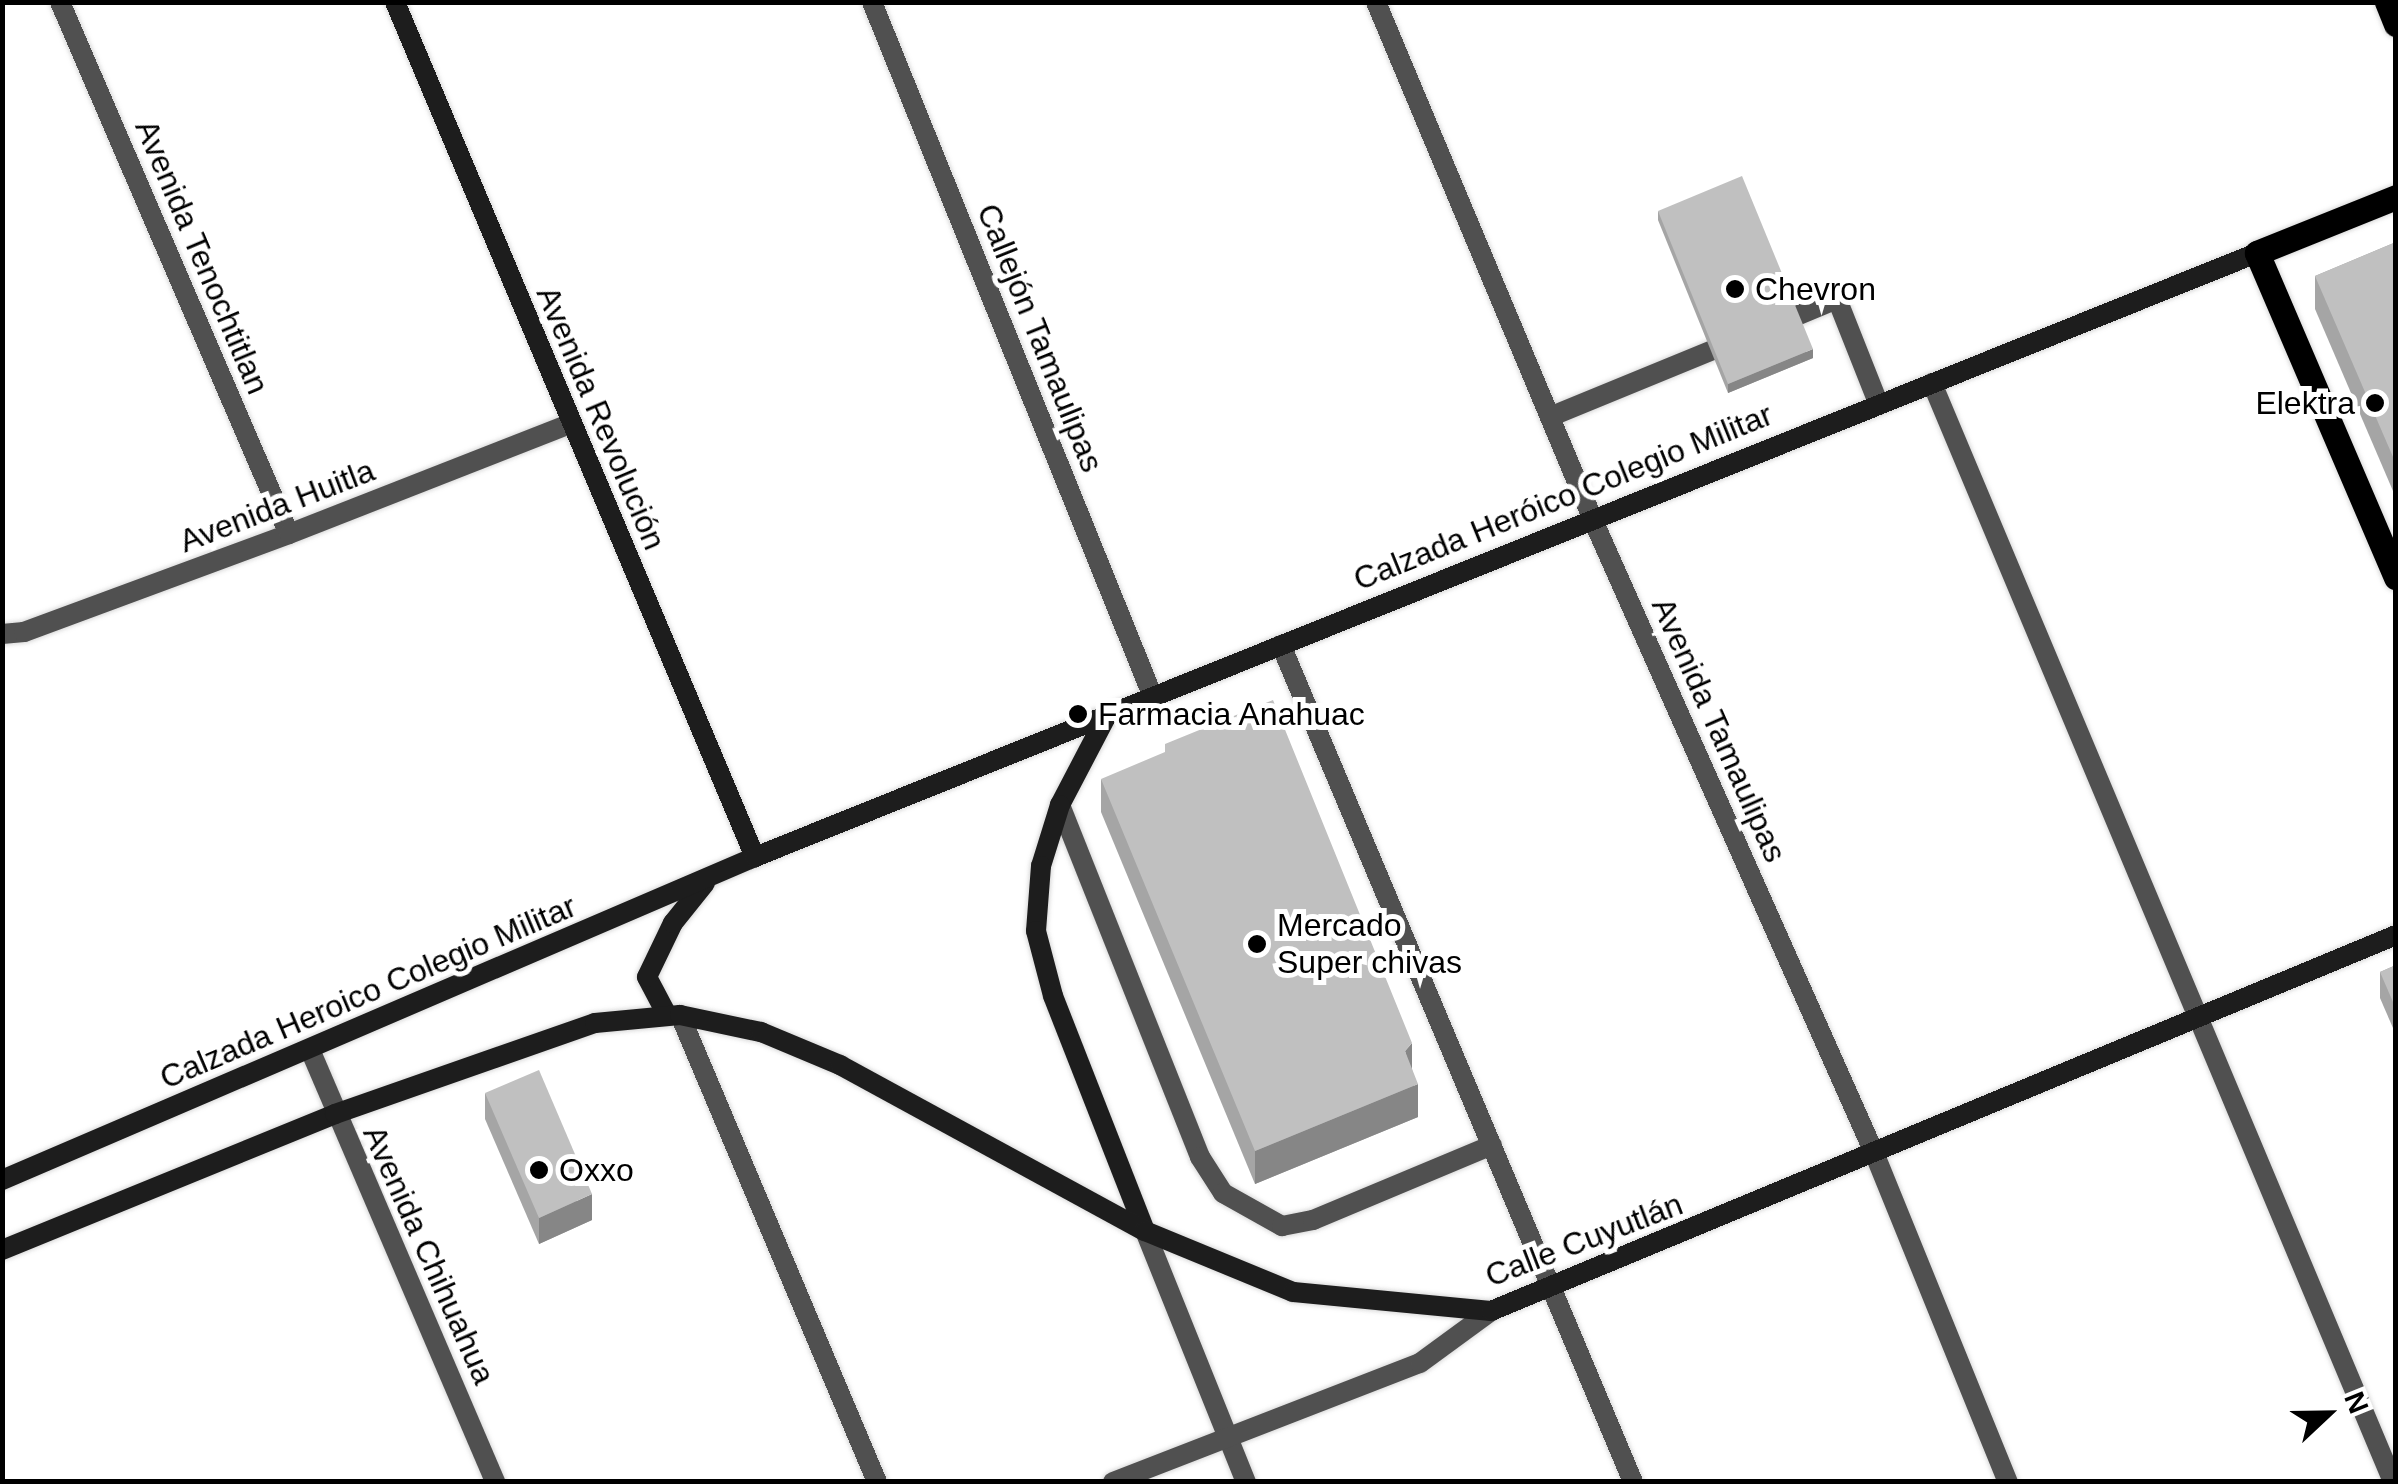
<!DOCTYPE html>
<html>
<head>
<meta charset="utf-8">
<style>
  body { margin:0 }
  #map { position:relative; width:2398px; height:1484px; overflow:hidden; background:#fff; font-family:Helvetica,sans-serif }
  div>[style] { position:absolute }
  .roads { filter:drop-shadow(0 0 2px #dbdbdb) drop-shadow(0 0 2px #dbdbdb) }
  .lane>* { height:20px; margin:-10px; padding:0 10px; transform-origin:10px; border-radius:10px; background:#505050 }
  .street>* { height:20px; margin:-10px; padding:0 10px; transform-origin:10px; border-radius:10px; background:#505050 }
  .secondary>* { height:20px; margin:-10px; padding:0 10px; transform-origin:10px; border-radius:10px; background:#1d1d1d }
  .primary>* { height:25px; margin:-12.5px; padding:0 12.5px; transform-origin:12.5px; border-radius:12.5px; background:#000 }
  .wall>* { inset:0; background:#a5a5a5 }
  .shaded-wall>* { inset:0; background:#868686 }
  .building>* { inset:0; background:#c0c0c0 }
  .dots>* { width:28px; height:28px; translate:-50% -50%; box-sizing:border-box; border:5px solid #fff; border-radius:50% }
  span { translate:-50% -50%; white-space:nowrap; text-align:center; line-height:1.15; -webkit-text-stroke:10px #fff; paint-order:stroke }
  .street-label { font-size:32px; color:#000 }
  .poi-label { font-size:32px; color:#000 }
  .left { translate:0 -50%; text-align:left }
  .right { translate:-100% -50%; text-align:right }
  .frame { position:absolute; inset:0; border:5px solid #000; pointer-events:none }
  .north { position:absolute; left:2278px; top:1364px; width:100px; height:100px; -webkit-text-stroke:8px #fff; paint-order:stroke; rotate:68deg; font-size:28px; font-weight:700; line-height:40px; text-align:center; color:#000 }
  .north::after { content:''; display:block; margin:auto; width:35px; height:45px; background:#000; clip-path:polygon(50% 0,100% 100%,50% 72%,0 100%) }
</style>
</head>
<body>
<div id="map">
  <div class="roads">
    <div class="lane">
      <i style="left:1777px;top:324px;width:65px;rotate:-22.6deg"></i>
      <i style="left:1837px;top:299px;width:114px;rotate:68.4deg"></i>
      <i style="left:1552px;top:416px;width:200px;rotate:-22.3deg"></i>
      <i style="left:1060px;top:805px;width:379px;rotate:68.3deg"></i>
      <i style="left:1200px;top:1157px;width:43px;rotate:57.4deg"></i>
      <i style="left:1223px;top:1193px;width:68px;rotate:29.2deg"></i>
      <i style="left:1282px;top:1226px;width:32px;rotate:-11deg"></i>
      <i style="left:1313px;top:1220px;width:194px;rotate:-22.7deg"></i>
    </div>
    <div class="street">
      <i style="left:60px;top:2px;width:579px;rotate:66.71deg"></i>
      <i style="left:872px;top:2px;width:750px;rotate:67.99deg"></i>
      <i style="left:1376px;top:2px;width:562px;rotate:67.27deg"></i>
      <i style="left:1593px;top:520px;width:695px;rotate:66.05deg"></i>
      <i style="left:1875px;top:1155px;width:353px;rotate:67.9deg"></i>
      <i style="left:1932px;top:383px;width:1192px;rotate:67.24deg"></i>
      <i style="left:2px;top:634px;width:22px;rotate:-5deg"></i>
      <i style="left:24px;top:632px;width:283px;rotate:-20.3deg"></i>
      <i style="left:289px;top:534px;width:302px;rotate:-21.4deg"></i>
      <i style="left:1281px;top:645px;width:908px;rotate:67.19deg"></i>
      <i style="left:680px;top:1015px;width:507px;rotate:67.13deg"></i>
      <i style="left:311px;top:1052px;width:468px;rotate:66.8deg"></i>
      <i style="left:1145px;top:1231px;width:271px;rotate:68.1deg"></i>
      <i style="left:1113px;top:1482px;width:329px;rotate:-21.2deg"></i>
      <i style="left:1420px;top:1363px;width:88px;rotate:-36.2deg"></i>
    </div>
    <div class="secondary">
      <i style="left:395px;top:2px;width:928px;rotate:67.17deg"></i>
      <i style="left:1107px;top:715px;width:102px;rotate:117.6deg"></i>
      <i style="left:1060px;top:805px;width:64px;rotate:107.3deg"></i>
      <i style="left:1041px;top:866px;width:65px;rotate:94.4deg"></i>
      <i style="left:1036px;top:931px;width:67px;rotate:75.3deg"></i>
      <i style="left:1053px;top:996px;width:252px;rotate:68.6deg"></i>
      <i style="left:667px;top:1015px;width:43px;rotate:-117.8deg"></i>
      <i style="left:647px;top:977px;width:60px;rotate:-64.3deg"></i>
      <i style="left:673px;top:923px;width:51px;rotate:-51.3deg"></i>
      <i style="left:2px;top:1180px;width:819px;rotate:-23.22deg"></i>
      <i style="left:755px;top:857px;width:1619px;rotate:-21.91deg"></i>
      <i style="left:2px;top:1250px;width:360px;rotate:-22.2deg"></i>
      <i style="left:335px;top:1114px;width:275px;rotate:-19.3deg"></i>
      <i style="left:595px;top:1023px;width:85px;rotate:-5.4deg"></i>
      <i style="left:680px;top:1015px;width:83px;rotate:11.9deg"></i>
      <i style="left:761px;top:1032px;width:86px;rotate:22.7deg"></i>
      <i style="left:840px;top:1065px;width:347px;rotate:28.6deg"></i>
      <i style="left:1145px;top:1231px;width:160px;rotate:22.4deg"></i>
      <i style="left:1293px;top:1292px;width:199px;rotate:5.5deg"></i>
      <i style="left:1491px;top:1311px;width:980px;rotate:-22.56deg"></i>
    </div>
    <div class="primary">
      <i style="left:2387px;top:2px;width:24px;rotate:68deg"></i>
      <i style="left:2396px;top:197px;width:150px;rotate:158.1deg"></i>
      <i style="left:2257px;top:253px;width:353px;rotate:66.8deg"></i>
    </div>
  </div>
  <div class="wall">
    <i style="clip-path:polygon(1658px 211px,1813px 358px,1728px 393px,1658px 220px)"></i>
    <i style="clip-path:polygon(2396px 242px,2396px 498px,2315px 309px,2315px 276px)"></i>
    <i style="clip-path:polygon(1101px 779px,1412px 1069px,1418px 1117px,1255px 1184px,1101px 812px)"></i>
    <i style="clip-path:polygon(2396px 965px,2396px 1035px,2380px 998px,2380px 972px)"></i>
    <i style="clip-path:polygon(485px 1093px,592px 1220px,539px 1244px,485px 1119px)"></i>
  </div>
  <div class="shaded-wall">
    <i style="clip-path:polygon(1813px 349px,1813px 358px,1728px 393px,1728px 384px)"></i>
    <i style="clip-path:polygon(1412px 1043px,1412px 1077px,1405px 1051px)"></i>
    <i style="clip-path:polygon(1418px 1084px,1418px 1117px,1255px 1184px,1255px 1151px)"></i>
    <i style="clip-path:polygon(592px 1194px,592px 1220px,539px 1244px,539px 1218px)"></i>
  </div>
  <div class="building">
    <i style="clip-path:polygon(1742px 176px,1813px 349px,1728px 384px,1658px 211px)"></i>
    <i style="clip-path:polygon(2396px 242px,2396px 464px,2315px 276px)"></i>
    <i style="clip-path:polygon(1273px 700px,1412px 1043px,1405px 1051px,1418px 1084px,1255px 1151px,1101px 779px,1165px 752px,1165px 744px)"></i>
    <i style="clip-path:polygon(2396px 965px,2396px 1009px,2380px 972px)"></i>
    <i style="clip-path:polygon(539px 1070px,592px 1194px,539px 1218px,485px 1093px)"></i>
  </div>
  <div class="dots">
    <i style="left:1735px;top:289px;background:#000"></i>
    <i style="left:2375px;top:403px;background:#000"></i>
    <i style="left:1078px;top:714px;background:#000"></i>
    <i style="left:1257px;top:944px;background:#000"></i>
    <i style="left:539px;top:1170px;background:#000"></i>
  </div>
  <div class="street-label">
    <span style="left:202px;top:257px;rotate:67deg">Avenida Tenochtitlan</span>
    <span style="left:1040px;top:338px;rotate:68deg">Callejón Tamaulipas</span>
    <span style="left:601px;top:418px;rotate:67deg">Avenida Revolución</span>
    <span style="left:1563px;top:497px;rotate:-22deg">Calzada Heróico Colegio Militar</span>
    <span style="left:277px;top:506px;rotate:-21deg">Avenida Huitla</span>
    <span style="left:1719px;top:730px;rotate:66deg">Avenida Tamaulipas</span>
    <span style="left:368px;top:992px;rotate:-23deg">Calzada Heroico Colegio Militar</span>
    <span style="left:1584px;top:1240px;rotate:-21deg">Calle Cuyutlán</span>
    <span style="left:429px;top:1255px;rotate:66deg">Avenida Chihuahua</span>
  </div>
  <div class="poi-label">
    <span class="left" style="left:1755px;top:289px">Chevron</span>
    <span class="right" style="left:2355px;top:403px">Elektra</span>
    <span class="left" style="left:1098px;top:714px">Farmacia Anahuac</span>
    <span class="left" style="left:1277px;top:944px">Mercado<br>Super chivas</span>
    <span class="left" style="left:559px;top:1170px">Oxxo</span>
  </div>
  <div class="frame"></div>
  <div class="north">N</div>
</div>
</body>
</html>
